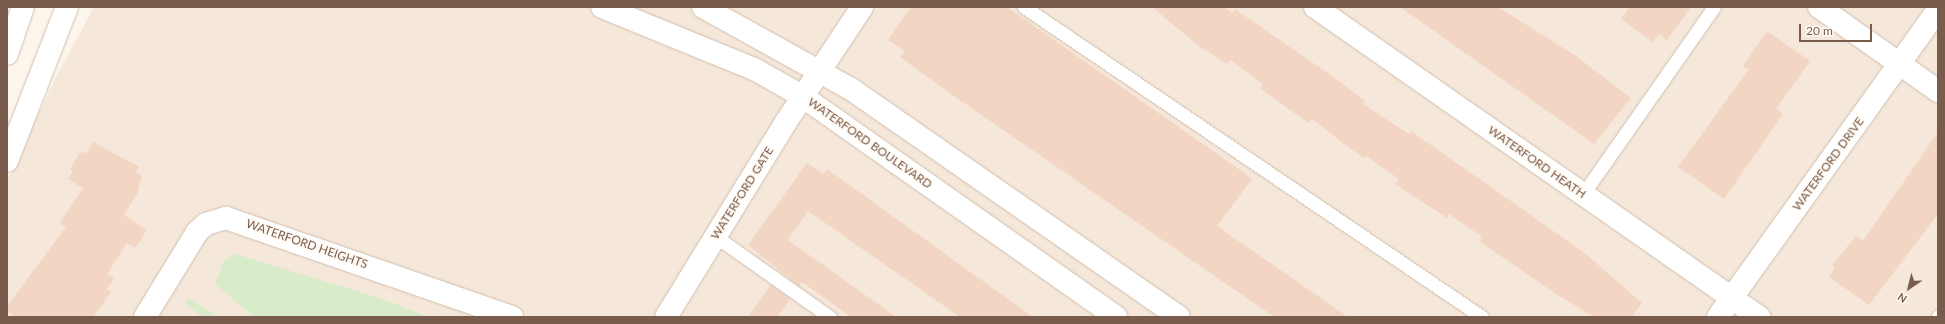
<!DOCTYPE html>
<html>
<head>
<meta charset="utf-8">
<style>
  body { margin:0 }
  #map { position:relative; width:1945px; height:324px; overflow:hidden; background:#fdf6ec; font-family:Lato,sans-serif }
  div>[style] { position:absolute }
  .residential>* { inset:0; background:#f5e8da }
  .green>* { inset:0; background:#d8ecc9 }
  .building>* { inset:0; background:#f3d5c3 }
  .roads { filter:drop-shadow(0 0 1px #d1beb0) drop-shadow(0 0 1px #d1beb0) }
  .lane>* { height:13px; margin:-6.5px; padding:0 6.5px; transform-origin:6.5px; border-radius:6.5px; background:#fff }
  .street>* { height:22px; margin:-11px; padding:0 11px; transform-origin:11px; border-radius:11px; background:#fff }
  .secondary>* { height:22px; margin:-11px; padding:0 11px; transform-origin:11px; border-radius:11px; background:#fff }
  span { translate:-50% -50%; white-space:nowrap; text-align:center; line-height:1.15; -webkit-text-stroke:3.5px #fffaf3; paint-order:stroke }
  .street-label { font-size:12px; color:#7a5c4d }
  .frame { position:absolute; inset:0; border:8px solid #7a5c4d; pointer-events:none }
  .north { position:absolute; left:1889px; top:268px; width:40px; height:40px; -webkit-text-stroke:3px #fffaf3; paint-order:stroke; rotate:215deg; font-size:11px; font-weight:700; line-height:16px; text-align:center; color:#7a5c4d }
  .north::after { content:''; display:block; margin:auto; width:14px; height:18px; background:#7a5c4d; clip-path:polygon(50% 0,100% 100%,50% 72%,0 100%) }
  .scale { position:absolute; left:1799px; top:24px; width:73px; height:18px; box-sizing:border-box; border:2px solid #7a5c4d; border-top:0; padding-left:5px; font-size:12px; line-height:14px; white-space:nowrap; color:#7a5c4d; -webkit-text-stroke:3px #fffaf3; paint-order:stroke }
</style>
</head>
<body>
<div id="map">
  <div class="residential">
    <i style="clip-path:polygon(94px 7px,1938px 7px,1938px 317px,7px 317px,7px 181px,57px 75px)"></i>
  </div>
  <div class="green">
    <i style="clip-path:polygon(235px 254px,380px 298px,429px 317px,254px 317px,215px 284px,223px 262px)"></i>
    <i style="clip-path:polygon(189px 298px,219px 317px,203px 317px,185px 304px)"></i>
  </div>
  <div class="building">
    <i style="clip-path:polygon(911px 7px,1007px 7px,1243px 172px,1252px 179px,1217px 226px,1348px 317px,1274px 317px,941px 87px,900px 57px,905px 51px,888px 40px)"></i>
    <i style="clip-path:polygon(1152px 7px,1224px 7px,1232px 13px,1235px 9px,1332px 76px,1365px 101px,1363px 104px,1409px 134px,1411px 131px,1586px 254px,1642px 303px,1632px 317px,1594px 317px,1556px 294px,1479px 241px,1482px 237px,1449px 214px,1447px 218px,1395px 184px,1399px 179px,1366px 156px,1364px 158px,1344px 144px,1312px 119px,1309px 123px,1286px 107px,1260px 88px,1263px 84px,1230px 60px,1227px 64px,1199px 46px)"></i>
    <i style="clip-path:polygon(1400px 7px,1498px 7px,1576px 56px,1631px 98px,1594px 144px)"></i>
    <i style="clip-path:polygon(1630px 7px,1691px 7px,1667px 40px,1659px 34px,1653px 42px,1621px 19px)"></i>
    <i style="clip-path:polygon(1767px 31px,1810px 61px,1776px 109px,1783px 114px,1724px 199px,1678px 167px,1749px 69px,1743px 66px)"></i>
    <i style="clip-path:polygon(1938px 132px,1938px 214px,1869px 305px,1829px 277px,1835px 268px,1832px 265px,1856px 236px,1863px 241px)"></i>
    <i style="clip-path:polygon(93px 142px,139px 167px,136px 172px,142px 176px,137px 194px,124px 215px,147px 230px,135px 248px,127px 243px,107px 274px,114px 279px,107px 289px,111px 292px,93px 317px,16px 317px,7px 311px,7px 306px,66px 227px,60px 223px,83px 188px,68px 179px,73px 171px,70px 169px,81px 151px,86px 154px)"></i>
    <i style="clip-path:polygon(807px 163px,823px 174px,827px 169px,1033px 317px,960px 317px,808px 211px,788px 240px,896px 317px,851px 317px,802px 282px,799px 286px,748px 245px)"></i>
    <i style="clip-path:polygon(771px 285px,790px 299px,777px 317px,748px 317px)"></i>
  </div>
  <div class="roads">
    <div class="lane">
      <i style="left:1024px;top:7px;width:553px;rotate:34.09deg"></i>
      <i style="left:1583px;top:194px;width:228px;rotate:-55deg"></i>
      <i style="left:715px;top:236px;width:141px;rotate:35.2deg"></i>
      <i style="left:1938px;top:317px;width:1px;rotate:-90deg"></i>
    </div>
    <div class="street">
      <i style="left:1315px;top:7px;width:542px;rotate:34.92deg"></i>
      <i style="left:1819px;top:7px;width:146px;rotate:35.2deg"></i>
      <i style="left:145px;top:317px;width:100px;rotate:-58.5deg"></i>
      <i style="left:197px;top:232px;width:12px;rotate:-42deg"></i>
      <i style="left:206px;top:224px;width:21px;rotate:-17deg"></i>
      <i style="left:226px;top:218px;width:303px;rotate:19.1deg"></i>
      <i style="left:666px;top:317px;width:229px;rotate:-58.4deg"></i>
      <i style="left:786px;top:122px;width:138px;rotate:-56.5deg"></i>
      <i style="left:1718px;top:317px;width:378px;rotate:-54.4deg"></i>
    </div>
    <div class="secondary">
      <i style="left:602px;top:7px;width:166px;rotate:22.2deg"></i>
      <i style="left:756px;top:70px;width:53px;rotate:29.5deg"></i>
      <i style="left:802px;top:96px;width:384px;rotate:35.1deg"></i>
      <i style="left:703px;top:7px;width:169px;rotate:29deg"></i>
      <i style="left:851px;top:89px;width:399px;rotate:34.8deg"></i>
      <i style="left:7px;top:54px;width:50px;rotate:-71.2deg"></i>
      <i style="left:7px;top:161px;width:165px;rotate:-68.7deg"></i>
    </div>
  </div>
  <div class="street-label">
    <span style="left:870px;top:143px;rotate:35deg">WATERFORD BOULEVARD</span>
    <span style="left:1537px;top:162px;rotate:35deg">WATERFORD HEATH</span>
    <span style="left:1828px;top:164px;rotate:-54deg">WATERFORD DRIVE</span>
    <span style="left:742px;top:193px;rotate:-58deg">WATERFORD GATE</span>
    <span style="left:307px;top:244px;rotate:19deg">WATERFORD HEIGHTS</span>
  </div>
  <div class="frame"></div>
  <div class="north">N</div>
  <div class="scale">20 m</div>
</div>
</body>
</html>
